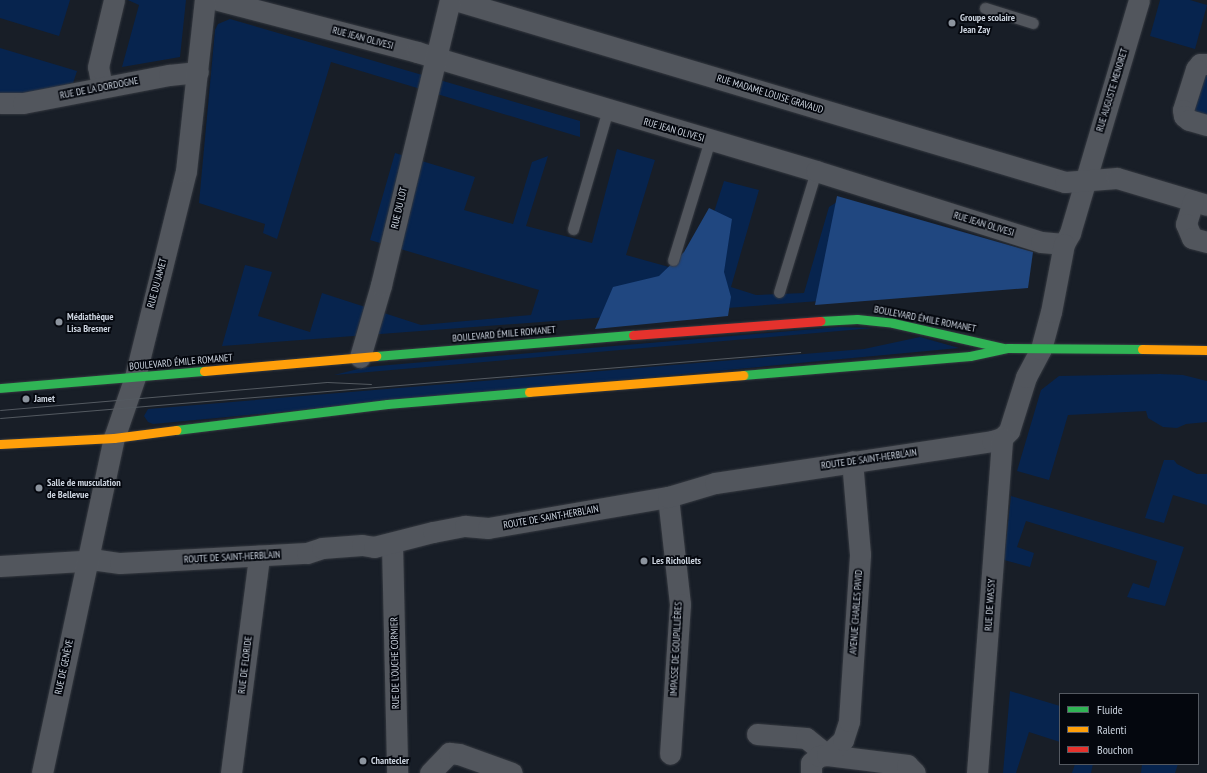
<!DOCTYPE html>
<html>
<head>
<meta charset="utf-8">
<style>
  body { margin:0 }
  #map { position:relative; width:1207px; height:773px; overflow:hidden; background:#181e27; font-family:"PT Sans Narrow",sans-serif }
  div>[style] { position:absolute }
  .green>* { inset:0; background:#07244e }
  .forest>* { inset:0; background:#204780 }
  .roads { filter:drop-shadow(0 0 1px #353940) drop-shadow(0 0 1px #353940) }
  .lane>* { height:11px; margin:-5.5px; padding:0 5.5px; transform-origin:5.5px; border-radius:5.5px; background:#52565d }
  .street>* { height:21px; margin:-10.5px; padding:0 10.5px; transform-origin:10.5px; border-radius:10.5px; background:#52565d }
  .fast>* { height:9px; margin:-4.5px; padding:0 4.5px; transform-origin:4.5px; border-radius:4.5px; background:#30b455 }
  .slow>* { height:9px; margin:-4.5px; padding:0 4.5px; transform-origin:4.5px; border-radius:4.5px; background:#ff9f0a }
  .jam>* { height:9px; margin:-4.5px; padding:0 4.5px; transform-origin:4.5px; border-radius:4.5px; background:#e5322d }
  .tram>* { height:1px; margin:-0.5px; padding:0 0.5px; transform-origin:0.5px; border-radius:0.5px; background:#545a61 }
  .dots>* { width:11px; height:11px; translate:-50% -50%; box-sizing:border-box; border:2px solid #04070e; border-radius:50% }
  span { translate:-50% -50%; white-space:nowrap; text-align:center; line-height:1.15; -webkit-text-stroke:3.5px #04070e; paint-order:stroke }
  .poi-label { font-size:10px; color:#cbd3de; font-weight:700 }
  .left { translate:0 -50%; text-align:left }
  .street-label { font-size:10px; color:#cbd3de }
  .legend { position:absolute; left:1059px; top:693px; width:140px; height:72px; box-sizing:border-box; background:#04070e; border:1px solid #545961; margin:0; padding:5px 7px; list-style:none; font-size:12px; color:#cbd3de }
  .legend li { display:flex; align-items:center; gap:8px; height:20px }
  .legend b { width:20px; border:1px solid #545961 }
</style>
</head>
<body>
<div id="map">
  <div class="green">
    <i style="clip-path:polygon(0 0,70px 0,59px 36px,0 18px)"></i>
    <i style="clip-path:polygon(128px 0,186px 0,180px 57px,122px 67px,139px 5px)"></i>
    <i style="clip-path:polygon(1160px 0,1190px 0,1207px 5px,1195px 49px,1150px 36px)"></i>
    <i style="clip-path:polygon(230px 19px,580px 121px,580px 137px,331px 62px,277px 239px,263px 233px,265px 224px,199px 203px,215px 30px,218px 24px)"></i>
    <i style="clip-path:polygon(0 48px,77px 71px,73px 83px,14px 96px,0 93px)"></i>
    <i style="clip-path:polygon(1203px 69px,1207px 70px,1207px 117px,1190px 111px)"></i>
    <i style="clip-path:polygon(617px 149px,655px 160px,626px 255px,694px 274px,724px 181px,759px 190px,731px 287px,756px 295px,804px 293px,829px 207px,837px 202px,860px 298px,222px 346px,245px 265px,272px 272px,258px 316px,310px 332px,322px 293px,421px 325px,531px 315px,539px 290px,370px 240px,395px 153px,475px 177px,464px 210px,513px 224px,532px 162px,548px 156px,526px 226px,592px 243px)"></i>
    <i style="clip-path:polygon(839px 327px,873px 328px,334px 375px,366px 367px)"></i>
    <i style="clip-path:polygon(920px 337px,959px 348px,153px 424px,148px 422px,144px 416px,148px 409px,864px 349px)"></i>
    <i style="clip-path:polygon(1160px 374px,1183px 375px,1207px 381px,1207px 422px,1186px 424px,1177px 428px,1163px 427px,1148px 418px,1146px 411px,1068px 415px,1049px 480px,1017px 471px,1041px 390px,1059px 376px)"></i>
    <i style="clip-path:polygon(1164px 460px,1174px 460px,1177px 464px,1197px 474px,1207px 474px,1207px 505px,1173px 495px,1164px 523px,1145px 518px)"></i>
    <i style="clip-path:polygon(1011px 496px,1184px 547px,1165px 606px,1127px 597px,1133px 583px,1149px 588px,1157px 561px,1026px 521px,1017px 547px,1034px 553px,1030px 567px,1004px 560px)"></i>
    <i style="clip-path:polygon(1010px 691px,1060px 706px,1060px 742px,1029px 732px,1016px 773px,1003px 773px)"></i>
    <i style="clip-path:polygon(1075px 764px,1093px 764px,1091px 773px,1072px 773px)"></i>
    <i style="clip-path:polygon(1142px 764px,1178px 764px,1175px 773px,1141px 773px)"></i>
  </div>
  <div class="forest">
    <i style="clip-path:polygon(837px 196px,1033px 252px,1028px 288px,815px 305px)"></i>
    <i style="clip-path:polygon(709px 208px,732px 219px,724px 272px,731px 297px,728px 316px,595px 329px,613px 287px,659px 276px,684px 252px)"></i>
  </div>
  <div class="roads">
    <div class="lane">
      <i style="left:985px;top:8px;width:50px;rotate:17.4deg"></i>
      <i style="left:573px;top:229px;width:125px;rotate:-73.7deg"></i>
      <i style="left:673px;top:260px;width:126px;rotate:-72.9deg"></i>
      <i style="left:779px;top:292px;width:127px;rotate:-73deg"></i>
    </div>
    <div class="street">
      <i style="left:218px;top:0;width:206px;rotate:14.6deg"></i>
      <i style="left:417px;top:52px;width:416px;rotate:16.6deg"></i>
      <i style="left:816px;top:171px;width:236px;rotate:17.5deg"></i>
      <i style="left:1041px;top:242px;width:23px;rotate:5deg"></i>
      <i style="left:1064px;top:244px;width:13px;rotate:-61deg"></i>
      <i style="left:1070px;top:233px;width:243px;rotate:-73.5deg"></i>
      <i style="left:455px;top:0;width:637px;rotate:16.61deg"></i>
      <i style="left:1065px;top:182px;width:52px;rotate:-4.4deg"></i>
      <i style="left:1117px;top:178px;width:94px;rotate:16.7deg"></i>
      <i style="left:1207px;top:64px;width:7px;rotate:180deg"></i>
      <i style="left:1200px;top:64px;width:6px;rotate:129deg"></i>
      <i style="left:1196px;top:69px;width:43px;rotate:107.6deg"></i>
      <i style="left:1183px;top:110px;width:6px;rotate:81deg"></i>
      <i style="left:1184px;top:116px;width:6px;rotate:39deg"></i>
      <i style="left:1189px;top:120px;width:19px;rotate:16deg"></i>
      <i style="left:102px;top:87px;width:20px;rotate:-101deg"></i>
      <i style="left:98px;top:67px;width:69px;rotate:-76.6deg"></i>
      <i style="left:0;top:103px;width:23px"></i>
      <i style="left:23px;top:103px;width:149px;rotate:-10.9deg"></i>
      <i style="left:169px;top:75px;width:29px;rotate:-6deg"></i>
      <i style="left:1193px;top:201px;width:24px;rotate:107deg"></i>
      <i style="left:1186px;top:224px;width:15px;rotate:67deg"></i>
      <i style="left:1192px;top:238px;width:16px;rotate:15deg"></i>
      <i style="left:360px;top:357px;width:75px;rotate:-73.7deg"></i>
      <i style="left:381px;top:285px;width:293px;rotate:-76.4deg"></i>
      <i style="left:668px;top:497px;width:108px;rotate:83.6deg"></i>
      <i style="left:680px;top:604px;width:150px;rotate:93.8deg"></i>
      <i style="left:392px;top:544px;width:229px;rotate:88.7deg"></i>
      <i style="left:0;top:566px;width:98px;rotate:-3.5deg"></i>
      <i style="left:98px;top:560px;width:22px;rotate:8deg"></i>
      <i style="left:120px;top:563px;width:187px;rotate:-3.1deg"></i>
      <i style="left:307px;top:553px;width:16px;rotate:-18deg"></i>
      <i style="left:322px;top:548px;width:40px;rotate:-4.3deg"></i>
      <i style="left:362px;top:545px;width:12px;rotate:9deg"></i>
      <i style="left:374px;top:547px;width:61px;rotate:-14.3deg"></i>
      <i style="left:433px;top:532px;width:33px;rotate:-11deg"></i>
      <i style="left:465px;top:526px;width:23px;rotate:5deg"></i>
      <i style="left:488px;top:528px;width:183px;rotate:-9.8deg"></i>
      <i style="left:668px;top:497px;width:49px;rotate:-16.6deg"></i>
      <i style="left:715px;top:483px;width:280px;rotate:-8.6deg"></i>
      <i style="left:992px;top:441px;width:10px;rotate:-17deg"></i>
      <i style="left:1002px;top:438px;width:10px;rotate:-45deg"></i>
      <i style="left:1009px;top:431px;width:57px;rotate:-72.5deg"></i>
      <i style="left:1026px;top:377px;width:32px;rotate:-62deg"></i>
      <i style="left:1041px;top:349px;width:38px;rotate:-75deg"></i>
      <i style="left:1051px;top:312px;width:69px;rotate:-79.2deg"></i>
      <i style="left:757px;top:734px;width:49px;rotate:4.7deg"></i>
      <i style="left:806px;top:738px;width:27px;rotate:39deg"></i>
      <i style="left:827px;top:755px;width:81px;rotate:7.1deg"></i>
      <i style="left:907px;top:765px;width:11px;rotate:45deg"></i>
      <i style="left:42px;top:773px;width:343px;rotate:-77.9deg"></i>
      <i style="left:114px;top:438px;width:65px;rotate:-71deg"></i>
      <i style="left:135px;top:377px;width:212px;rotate:-76.1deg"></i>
      <i style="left:186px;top:171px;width:172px;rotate:-83.7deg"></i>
      <i style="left:231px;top:773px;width:219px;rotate:-82.6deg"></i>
      <i style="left:430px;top:773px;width:28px;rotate:-46deg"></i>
      <i style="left:449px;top:753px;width:10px;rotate:6deg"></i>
      <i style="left:459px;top:754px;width:56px;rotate:19.7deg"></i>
      <i style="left:811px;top:773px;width:10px;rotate:-90deg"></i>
      <i style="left:811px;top:763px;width:11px;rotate:-41deg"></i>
      <i style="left:819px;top:756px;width:8px;rotate:-7deg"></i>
      <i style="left:827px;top:755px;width:22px;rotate:-43deg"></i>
      <i style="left:843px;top:740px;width:20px;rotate:-72deg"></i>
      <i style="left:849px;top:721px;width:167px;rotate:-86.2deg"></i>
      <i style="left:860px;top:554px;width:93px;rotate:-94.9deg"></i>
      <i style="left:977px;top:773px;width:336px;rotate:-85.7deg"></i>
    </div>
    <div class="fast">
      <i style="left:820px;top:321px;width:37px;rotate:-3deg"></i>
      <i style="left:857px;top:319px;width:36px;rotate:6deg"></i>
      <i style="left:893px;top:323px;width:114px;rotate:12.7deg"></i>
      <i style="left:376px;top:356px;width:258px;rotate:-4.7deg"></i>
      <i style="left:743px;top:375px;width:228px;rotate:-4.8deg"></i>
      <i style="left:970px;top:356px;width:39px;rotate:-12deg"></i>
      <i style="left:1008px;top:348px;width:134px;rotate:0.4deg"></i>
      <i style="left:0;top:388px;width:205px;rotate:-4.8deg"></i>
      <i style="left:176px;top:430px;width:213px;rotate:-7deg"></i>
      <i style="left:387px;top:404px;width:143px;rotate:-4.8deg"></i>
    </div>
    <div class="slow">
      <i style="left:1142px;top:349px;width:65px;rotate:0.9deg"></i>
      <i style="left:204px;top:371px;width:173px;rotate:-5deg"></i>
      <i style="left:529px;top:392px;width:215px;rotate:-4.5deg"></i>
      <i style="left:0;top:444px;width:114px;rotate:-3deg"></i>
      <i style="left:114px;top:438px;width:63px;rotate:-7.4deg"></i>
    </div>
    <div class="jam">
      <i style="left:633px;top:335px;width:188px;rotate:-4.3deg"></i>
    </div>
  </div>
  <div class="tram">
    <i style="left:0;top:410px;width:328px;rotate:-4.9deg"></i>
    <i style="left:327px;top:382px;width:44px;rotate:2.6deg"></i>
    <i style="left:0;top:418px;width:803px;rotate:-4.72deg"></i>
  </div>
  <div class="dots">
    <i style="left:952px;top:23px;background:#8c949e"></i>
    <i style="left:59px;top:322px;background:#8c949e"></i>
    <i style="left:26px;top:399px;background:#8c949e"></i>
    <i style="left:39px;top:488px;background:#8c949e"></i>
    <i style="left:644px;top:561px;background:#8c949e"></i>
    <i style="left:363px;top:761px;background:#8c949e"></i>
  </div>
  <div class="poi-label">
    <span class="left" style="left:960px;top:23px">Groupe scolaire<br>Jean Zay</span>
    <span class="left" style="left:67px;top:322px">Médiathèque<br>Lisa Bresner</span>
    <span class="left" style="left:34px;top:399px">Jamet</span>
    <span class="left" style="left:47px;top:488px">Salle de musculation<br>de Bellevue</span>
    <span class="left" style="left:652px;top:561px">Les Richollets</span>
    <span class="left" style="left:371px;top:761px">Chantecler</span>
  </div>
  <div class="street-label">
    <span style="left:363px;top:38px;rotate:15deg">RUE JEAN OLIVESI</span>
    <span style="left:99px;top:88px;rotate:-11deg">RUE DE LA DORDOGNE</span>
    <span style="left:1112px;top:90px;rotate:-73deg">RUE AUGUSTE MENORET</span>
    <span style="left:770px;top:94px;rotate:17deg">RUE MADAME LOUISE GRAVAUD</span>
    <span style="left:674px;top:130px;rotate:16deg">RUE JEAN OLIVESI</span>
    <span style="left:399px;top:208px;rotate:-77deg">RUE DU LOT</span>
    <span style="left:984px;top:224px;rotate:17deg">RUE JEAN OLIVESI</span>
    <span style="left:157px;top:283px;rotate:-75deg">RUE DU JAMET</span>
    <span style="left:925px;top:319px;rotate:11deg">BOULEVARD ÉMILE ROMANET</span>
    <span style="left:504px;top:334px;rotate:-5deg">BOULEVARD ÉMILE ROMANET</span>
    <span style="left:181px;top:362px;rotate:-5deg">BOULEVARD ÉMILE ROMANET</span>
    <span style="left:869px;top:459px;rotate:-8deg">ROUTE DE SAINT-HERBLAIN</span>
    <span style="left:551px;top:517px;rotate:-10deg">ROUTE DE SAINT-HERBLAIN</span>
    <span style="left:232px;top:557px;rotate:-3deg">ROUTE DE SAINT-HERBLAIN</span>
    <span style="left:990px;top:605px;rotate:-86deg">RUE DE WASSY</span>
    <span style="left:856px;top:612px;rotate:-86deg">AVENUE CHARLES PAVID</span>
    <span style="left:676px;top:649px;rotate:-87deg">IMPASSE DE GOUPILLIÈRES</span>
    <span style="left:395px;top:663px;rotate:-91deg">RUE DE L'OUCHE CORMIER</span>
    <span style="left:245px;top:665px;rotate:-83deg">RUE DE FLORIDE</span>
    <span style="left:64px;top:667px;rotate:-78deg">RUE DE GENÈVE</span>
  </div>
  <ul class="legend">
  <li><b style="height:5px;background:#30b455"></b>Fluide</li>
  <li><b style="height:5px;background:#ff9f0a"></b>Ralenti</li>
  <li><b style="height:5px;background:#e5322d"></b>Bouchon</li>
  </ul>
</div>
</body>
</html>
